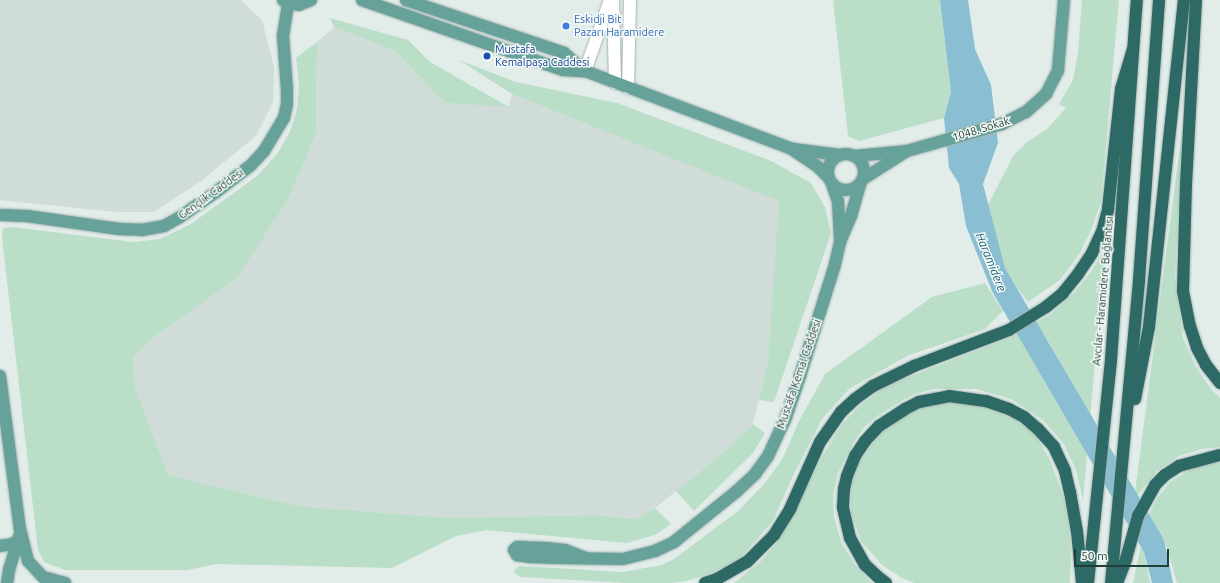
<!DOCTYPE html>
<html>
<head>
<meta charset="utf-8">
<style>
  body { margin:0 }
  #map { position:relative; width:1220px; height:583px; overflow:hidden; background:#e2ece9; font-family:Ubuntu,sans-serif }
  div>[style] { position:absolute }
  .built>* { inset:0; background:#d0dcd8 }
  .green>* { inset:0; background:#bbdec8 }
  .water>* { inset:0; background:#8abed2 }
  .roads { filter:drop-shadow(0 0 1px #a5b4b1) drop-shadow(0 0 1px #a5b4b1) }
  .minor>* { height:12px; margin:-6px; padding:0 6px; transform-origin:6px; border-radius:6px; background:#fff }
  .major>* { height:12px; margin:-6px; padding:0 6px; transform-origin:6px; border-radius:6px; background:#66a29a }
  .major>.ring { margin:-6px; padding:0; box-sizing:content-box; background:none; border:12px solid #66a29a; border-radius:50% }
  .highway>* { height:12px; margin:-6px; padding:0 6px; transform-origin:6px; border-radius:6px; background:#2d6a65 }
  .dots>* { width:11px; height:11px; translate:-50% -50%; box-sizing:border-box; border:2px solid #f3f9f6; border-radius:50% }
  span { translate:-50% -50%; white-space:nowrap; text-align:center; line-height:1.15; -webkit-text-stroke:3px #f3f9f6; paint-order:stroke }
  .shop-label { font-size:11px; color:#366cbe }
  .left { translate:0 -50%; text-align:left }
  .transit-label { font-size:11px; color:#164399 }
  .street-label { font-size:11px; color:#223e39 }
  .water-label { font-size:12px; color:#1b5f7a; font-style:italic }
  .scale { position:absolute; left:1074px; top:549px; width:95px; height:18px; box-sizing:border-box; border:2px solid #223e39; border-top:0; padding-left:5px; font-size:12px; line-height:14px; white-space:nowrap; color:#223e39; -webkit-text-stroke:3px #f3f9f6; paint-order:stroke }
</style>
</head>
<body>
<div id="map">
  <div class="built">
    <i style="clip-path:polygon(0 0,241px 0,262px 20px,274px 68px,273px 102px,256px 136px,201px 181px,154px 212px,116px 212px,0 200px)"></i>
    <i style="clip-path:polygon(334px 27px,395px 51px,445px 103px,509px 106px,512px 94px,780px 201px,768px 361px,753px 424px,723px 453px,655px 508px,637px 519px,595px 515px,449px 518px,298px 506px,168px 475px,135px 387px,133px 357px,154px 337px,236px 279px,288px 200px,316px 134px,317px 42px)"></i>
  </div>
  <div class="green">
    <i style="clip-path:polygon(833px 0,940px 0,951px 92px,944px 118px,859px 141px,848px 136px)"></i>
    <i style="clip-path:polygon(1082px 0,1119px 0,1101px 201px,1092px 228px,1080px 253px,1060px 280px,1028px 302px,1006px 273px,987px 207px,1013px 156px,1027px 142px,1047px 129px,1066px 108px,1059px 104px,1073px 80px,1078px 52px)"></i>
    <i style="clip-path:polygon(330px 18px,408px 40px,430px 62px,509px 107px,445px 103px,395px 51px,334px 27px)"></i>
    <i style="clip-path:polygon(317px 42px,316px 134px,288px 200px,236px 279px,154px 337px,133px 357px,135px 387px,168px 475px,298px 506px,449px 518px,595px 515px,636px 519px,655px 508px,671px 524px,655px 535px,627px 543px,487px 530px,456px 536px,392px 568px,217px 564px,187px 570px,65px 570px,44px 562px,38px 550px,2px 238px,3px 228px,12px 227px,133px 242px,160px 239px,191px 224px,257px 176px,277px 154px,290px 132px,297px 109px,299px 85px,296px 58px)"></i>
    <i style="clip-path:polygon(459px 60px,516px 82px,617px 103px,771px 161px,811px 183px,825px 207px,831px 233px,774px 402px,759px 400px,768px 361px,779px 201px,512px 94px)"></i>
    <i style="clip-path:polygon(1182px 131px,1175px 277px,1183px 338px,1196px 367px,1211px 389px,1220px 398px,1220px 447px,1202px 449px,1179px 456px,1157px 471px,1134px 500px)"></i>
    <i style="clip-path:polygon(evenodd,1105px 249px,1083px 500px,1076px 470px,1064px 444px,1043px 420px,1011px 399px,976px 389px,934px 389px,915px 394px,898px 403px,879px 415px,864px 427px,855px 440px,838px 473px,833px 495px,834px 517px,841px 542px,855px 565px,872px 583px,734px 583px,761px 561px,774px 546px,788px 525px,821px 459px,841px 425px,862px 404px,881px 390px,906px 378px,1014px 336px,1051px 314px,1074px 293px,1091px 272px,1105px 249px,1043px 332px,1084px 404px,1064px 415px,1023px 343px,1043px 332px)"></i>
    <i style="clip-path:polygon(985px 283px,1003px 311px,985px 329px,907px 356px,849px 389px,822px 419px,792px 478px,773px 521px,742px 556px,728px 565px,712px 573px,686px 581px,671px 583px,628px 583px,521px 577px,513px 572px,519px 566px,623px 572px,661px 565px,674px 559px,738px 511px,765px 483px,783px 458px,798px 423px,825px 374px,932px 297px)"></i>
    <i style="clip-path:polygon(970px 402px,1012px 418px,1035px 434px,1050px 460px,1063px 495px,1069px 526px,1071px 561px,1070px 583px,914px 583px,902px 578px,882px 565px,861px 541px,851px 513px,851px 490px,858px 465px,873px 443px,891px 422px,919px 408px,941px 403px)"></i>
    <i style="clip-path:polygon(753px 424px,765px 433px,753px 453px,694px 511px,676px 491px,723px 453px)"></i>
    <i style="clip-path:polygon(1212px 463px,1220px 463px,1220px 583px,1177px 583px,1164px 539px,1144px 552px,1150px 583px,1133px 583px,1146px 522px,1156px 500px,1170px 482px,1190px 470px)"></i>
  </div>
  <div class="water">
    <i style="clip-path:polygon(940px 0,968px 0,975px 49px,991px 85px,998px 143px,983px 184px,1005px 268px,1164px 540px,1173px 583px,1152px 583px,1144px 552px,992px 291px,966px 226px,959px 184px,949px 168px,944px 118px,951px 92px)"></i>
  </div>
  <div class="roads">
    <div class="minor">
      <i style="left:613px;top:0;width:83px;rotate:88.6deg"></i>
      <i style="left:585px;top:71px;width:75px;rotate:-70.6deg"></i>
      <i style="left:628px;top:88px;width:88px;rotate:-88.7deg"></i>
    </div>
    <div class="major">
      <i style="left:283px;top:0;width:6px;rotate:31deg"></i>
      <i style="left:288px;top:3px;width:11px;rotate:10deg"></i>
      <i style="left:299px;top:5px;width:13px;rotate:-23deg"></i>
      <i style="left:362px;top:0;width:213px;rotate:19.2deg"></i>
      <i style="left:563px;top:70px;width:22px;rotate:3deg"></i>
      <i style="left:406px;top:0;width:167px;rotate:18.5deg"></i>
      <i style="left:564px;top:53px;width:28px;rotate:41deg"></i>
      <i style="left:585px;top:71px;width:219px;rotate:20.6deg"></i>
      <i style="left:790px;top:148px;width:32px;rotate:34deg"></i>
      <i style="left:817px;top:166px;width:17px;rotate:45deg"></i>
      <i style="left:793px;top:149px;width:47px;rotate:7.3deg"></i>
      <i class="ring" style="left:828px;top:154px;width:24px;height:24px"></i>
      <i style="left:855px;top:156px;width:52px;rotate:-5.5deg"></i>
      <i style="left:907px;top:151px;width:99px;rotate:-15.9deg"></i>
      <i style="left:1002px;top:124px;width:27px;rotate:-27deg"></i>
      <i style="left:1026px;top:112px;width:27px;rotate:-42deg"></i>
      <i style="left:1046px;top:94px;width:27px;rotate:-63deg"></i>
      <i style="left:1058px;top:70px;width:70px;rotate:-85.1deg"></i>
      <i style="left:863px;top:179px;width:52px;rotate:-32.5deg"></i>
      <i style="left:832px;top:184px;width:18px;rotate:71deg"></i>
      <i style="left:838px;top:201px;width:36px;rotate:87deg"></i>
      <i style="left:0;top:215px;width:27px;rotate:2deg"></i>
      <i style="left:27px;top:216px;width:93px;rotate:8deg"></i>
      <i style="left:119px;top:229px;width:23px;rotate:2deg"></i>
      <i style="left:142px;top:230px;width:22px;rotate:-10deg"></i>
      <i style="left:164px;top:226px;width:18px;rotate:-29deg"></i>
      <i style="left:180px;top:217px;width:44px;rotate:-34.8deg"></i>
      <i style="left:216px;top:192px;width:44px;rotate:-37.6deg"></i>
      <i style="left:251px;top:165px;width:19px;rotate:-47deg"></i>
      <i style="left:264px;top:151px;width:39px;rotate:-59deg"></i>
      <i style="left:284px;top:118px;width:14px;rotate:-78deg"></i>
      <i style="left:287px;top:104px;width:14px;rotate:-90deg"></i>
      <i style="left:287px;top:90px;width:54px;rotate:-94.2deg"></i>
      <i style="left:283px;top:36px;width:33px;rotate:-81deg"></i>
      <i style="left:0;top:376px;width:154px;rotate:82.6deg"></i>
      <i style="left:20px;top:529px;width:33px;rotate:76deg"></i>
      <i style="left:28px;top:561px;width:22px;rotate:47deg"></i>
      <i style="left:43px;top:577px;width:23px;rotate:15deg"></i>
      <i style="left:0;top:546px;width:12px;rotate:-9deg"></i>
      <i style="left:12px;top:544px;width:9px;rotate:-27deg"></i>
      <i style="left:586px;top:558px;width:22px;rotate:-159deg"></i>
      <i style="left:565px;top:550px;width:19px;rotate:-174deg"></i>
      <i style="left:546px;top:548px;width:23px;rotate:-178deg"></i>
      <i style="left:523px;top:547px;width:6px;rotate:180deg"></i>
      <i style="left:517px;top:547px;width:4px;rotate:135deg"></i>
      <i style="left:514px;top:550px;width:6px;rotate:59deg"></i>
      <i style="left:517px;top:555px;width:13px;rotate:9deg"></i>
      <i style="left:530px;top:557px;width:28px;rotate:2deg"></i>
      <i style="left:558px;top:558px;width:65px;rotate:0.9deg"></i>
      <i style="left:623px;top:559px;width:33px;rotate:-14deg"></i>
      <i style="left:655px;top:551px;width:21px;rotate:-25deg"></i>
      <i style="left:674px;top:542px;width:81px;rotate:-39deg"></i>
      <i style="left:737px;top:491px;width:25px;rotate:-43deg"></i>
      <i style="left:755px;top:474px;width:22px;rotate:-54deg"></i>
      <i style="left:768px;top:456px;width:40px;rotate:-65deg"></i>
      <i style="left:785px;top:420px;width:46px;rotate:-71.2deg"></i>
      <i style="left:800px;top:376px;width:117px;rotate:-72.6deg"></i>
      <i style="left:835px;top:264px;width:23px;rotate:-77deg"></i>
      <i style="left:840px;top:242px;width:28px;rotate:-67deg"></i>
      <i style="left:851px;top:216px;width:32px;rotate:-74deg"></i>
      <i style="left:7px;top:583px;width:13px;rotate:-81deg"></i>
      <i style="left:9px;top:570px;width:37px;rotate:-73deg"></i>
    </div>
    <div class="highway">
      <i style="left:1196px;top:0;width:183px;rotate:93.1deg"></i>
      <i style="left:1186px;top:183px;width:108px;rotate:91.6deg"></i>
      <i style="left:1183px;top:291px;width:36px;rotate:79deg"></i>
      <i style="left:1190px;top:326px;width:23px;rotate:72deg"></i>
      <i style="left:1197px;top:348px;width:19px;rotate:62deg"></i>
      <i style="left:1206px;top:365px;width:23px;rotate:52deg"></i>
      <i style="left:1135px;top:399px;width:73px;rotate:-79deg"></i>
      <i style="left:1149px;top:327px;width:329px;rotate:-83.9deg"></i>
      <i style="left:705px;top:583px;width:13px;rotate:-18deg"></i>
      <i style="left:717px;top:579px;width:34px;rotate:-30deg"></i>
      <i style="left:747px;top:562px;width:38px;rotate:-45deg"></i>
      <i style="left:774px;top:535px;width:31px;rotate:-58deg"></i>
      <i style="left:790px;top:509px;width:73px;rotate:-65.9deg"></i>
      <i style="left:820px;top:442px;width:37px;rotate:-55deg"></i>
      <i style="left:841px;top:412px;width:19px;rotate:-43deg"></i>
      <i style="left:855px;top:399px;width:22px;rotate:-36deg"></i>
      <i style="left:873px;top:386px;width:46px;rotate:-26deg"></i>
      <i style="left:914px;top:366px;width:102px;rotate:-20.8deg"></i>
      <i style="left:1009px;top:330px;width:44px;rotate:-31.9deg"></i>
      <i style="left:1046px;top:307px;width:21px;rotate:-39deg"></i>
      <i style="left:1062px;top:294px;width:26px;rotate:-51deg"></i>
      <i style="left:1078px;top:274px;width:25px;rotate:-56deg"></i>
      <i style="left:1092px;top:253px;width:23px;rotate:-65deg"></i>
      <i style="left:1102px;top:232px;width:24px;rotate:-75deg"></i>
      <i style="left:1108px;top:209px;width:121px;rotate:-83.8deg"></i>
      <i style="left:1121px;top:89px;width:42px;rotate:-73.3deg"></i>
      <i style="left:886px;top:583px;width:10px;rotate:-143deg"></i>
      <i style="left:878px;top:577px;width:18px;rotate:-137deg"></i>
      <i style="left:865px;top:565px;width:31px;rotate:-119deg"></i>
      <i style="left:850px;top:538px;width:32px;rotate:-103deg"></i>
      <i style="left:843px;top:507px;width:18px;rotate:-87deg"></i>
      <i style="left:844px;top:489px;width:13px;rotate:-77deg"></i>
      <i style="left:847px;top:476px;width:22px;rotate:-68deg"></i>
      <i style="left:855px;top:456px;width:18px;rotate:-56deg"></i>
      <i style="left:865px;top:441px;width:21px;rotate:-47deg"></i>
      <i style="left:879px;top:426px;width:31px;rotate:-33deg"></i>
      <i style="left:905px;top:409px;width:16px;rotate:-27deg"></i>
      <i style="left:919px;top:402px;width:31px;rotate:-11deg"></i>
      <i style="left:949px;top:396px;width:37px;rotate:8deg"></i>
      <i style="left:986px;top:401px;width:24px;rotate:19deg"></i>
      <i style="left:1009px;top:409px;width:17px;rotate:28deg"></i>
      <i style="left:1024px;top:417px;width:18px;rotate:41deg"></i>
      <i style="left:1038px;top:429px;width:24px;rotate:48deg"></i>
      <i style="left:1054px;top:447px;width:26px;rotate:65deg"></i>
      <i style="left:1065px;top:471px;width:22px;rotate:77deg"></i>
      <i style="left:1070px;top:492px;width:40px;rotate:80deg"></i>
      <i style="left:1077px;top:531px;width:52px;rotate:84.5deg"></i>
      <i style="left:1088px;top:583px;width:224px;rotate:-84.1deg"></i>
      <i style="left:1111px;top:360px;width:361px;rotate:-85.9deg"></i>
      <i style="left:1111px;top:583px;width:304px;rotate:-84.7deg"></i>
      <i style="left:1139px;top:280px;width:281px;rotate:-85.9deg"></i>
      <i style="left:1117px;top:583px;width:26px;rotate:-69deg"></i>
      <i style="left:1126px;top:559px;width:45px;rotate:-74.4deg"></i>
      <i style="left:1138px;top:516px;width:35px;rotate:-61deg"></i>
      <i style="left:1155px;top:485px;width:14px;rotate:-45deg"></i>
      <i style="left:1165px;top:475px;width:17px;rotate:-33deg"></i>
      <i style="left:1179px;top:466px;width:42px;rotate:-15deg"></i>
    </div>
  </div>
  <div class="dots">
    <i style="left:566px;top:26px;background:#3f7fe0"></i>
    <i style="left:487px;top:56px;background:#1a4fb4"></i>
  </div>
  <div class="shop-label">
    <span class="left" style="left:574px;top:26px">Eskidji Bit<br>Pazarı Haramidere</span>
  </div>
  <div class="transit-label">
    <span class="left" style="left:495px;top:56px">Mustafa<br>Kemalpaşa Caddesi</span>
  </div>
  <div class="street-label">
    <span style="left:981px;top:129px;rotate:-17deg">1048. Sokak</span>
    <span style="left:211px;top:194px;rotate:-36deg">Gençlik Caddesi</span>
    <span style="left:1103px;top:291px;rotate:-85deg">Avcılar - Haramidere Bağlantısı</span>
    <span style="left:799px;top:374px;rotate:-71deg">Mustafa Kemal Caddesi</span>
  </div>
  <div class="water-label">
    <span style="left:991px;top:262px;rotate:68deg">Haramidere</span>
  </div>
  <div class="scale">50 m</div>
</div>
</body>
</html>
